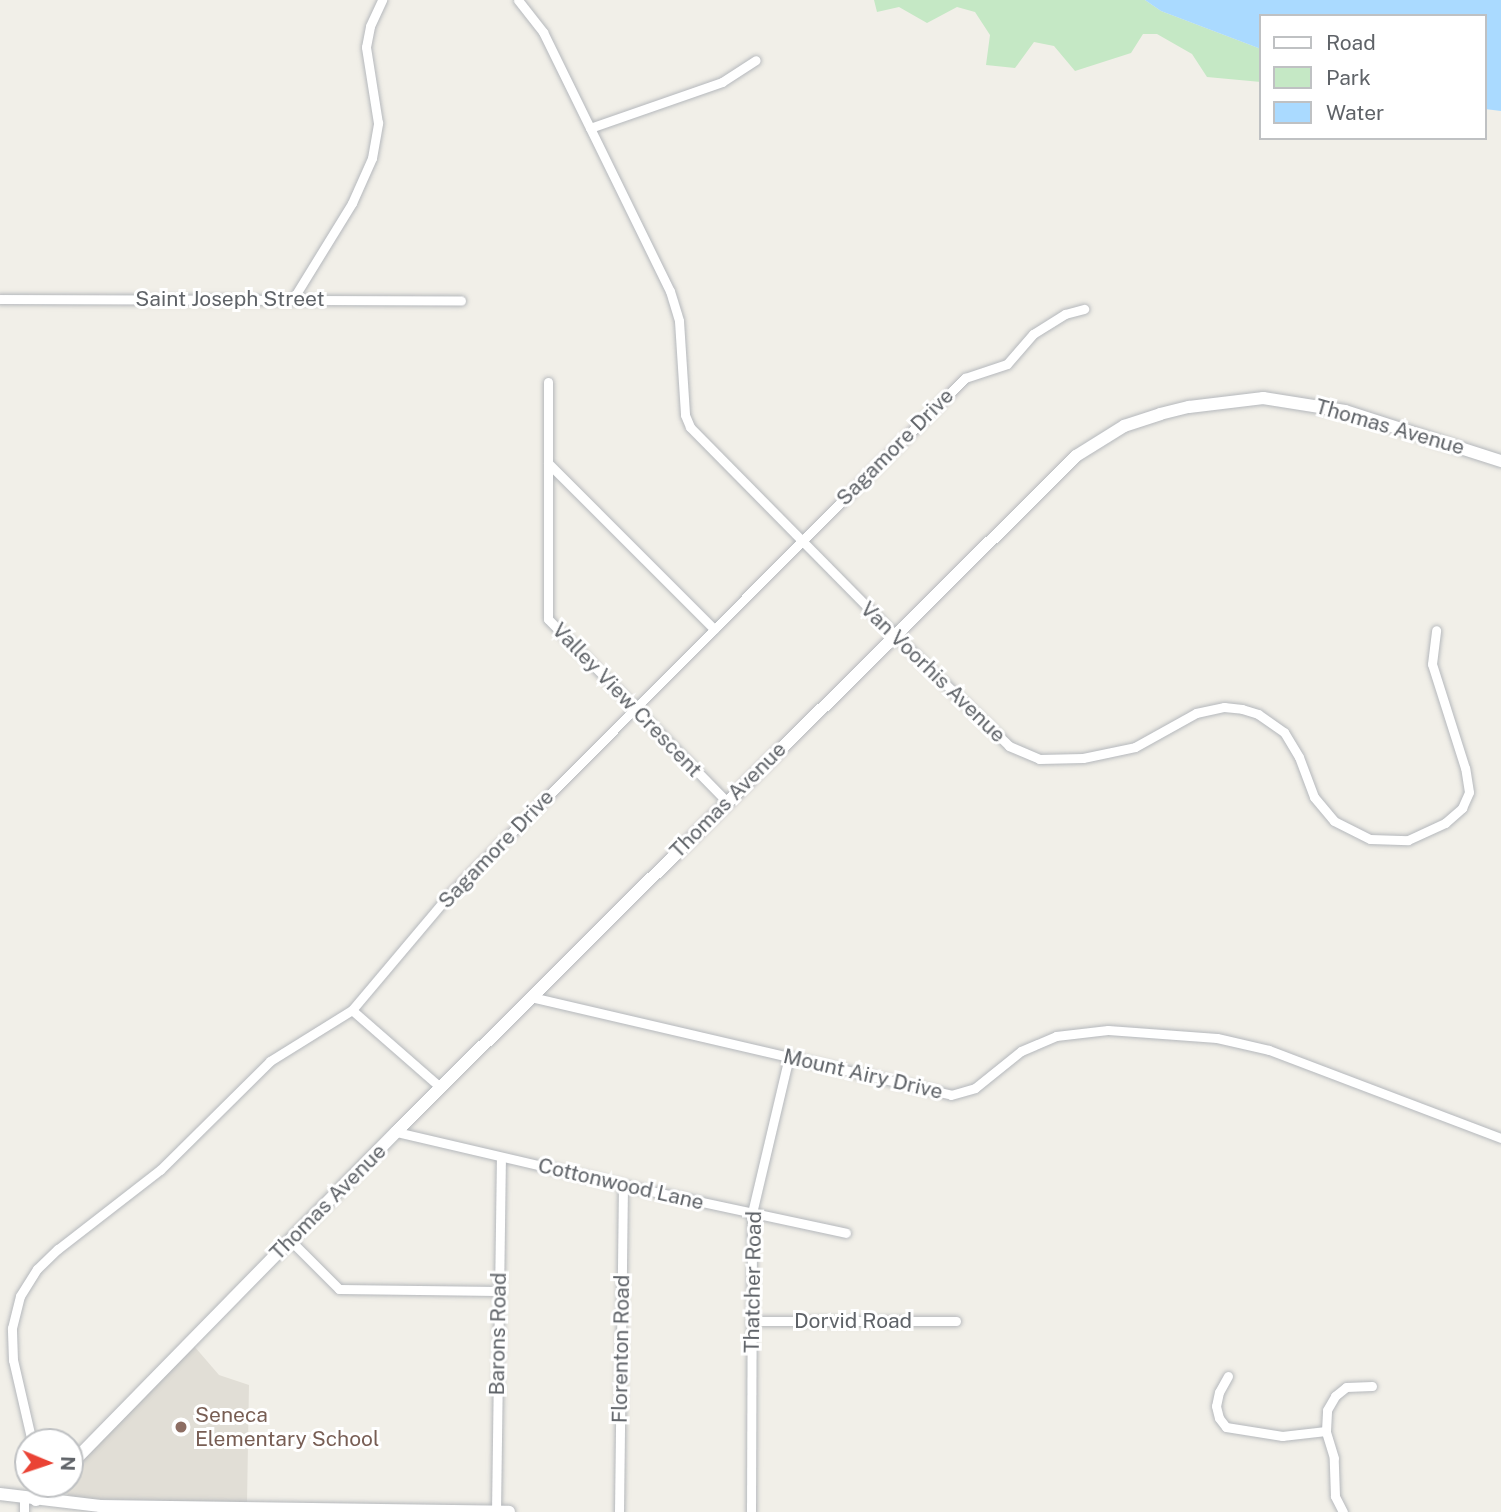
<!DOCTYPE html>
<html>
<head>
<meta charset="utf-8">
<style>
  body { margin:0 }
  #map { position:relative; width:1501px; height:1512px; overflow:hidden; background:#f1efe8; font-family:"Public Sans",sans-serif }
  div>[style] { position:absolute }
  .education>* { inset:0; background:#e1ded6 }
  .green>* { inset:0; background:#c5e8c5 }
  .water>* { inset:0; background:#aadaff }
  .roads { filter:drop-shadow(0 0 2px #b5b8bc) drop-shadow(0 0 2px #b5b8bc) }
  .street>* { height:9px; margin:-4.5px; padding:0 4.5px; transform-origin:4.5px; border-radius:4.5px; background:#fff }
  .secondary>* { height:12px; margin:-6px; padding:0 6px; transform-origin:6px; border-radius:6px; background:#fff }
  .dots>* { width:19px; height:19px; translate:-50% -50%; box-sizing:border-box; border:4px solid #fff; border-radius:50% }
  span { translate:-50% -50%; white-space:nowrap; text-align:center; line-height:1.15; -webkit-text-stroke:6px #fff; paint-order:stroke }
  .street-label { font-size:21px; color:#5f6368 }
  .education-label { font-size:21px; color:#785e54 }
  .left { translate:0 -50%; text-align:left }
  .legend { position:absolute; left:1259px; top:14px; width:228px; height:126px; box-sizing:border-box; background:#fff; border:2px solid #bfc1c3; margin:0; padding:9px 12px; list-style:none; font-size:21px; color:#5f6368 }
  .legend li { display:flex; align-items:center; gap:14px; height:35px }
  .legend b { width:35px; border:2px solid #bfc1c3 }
  .north { position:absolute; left:14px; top:1428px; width:70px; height:70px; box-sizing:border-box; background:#fff; border:2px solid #bfc1c3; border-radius:50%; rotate:92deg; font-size:19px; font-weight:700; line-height:28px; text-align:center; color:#5f6368 }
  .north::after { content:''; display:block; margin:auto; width:24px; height:32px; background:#ea4335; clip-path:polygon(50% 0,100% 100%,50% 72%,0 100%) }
</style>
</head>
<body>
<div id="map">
  <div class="education">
    <i style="clip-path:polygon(194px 1346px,219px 1375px,249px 1385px,247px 1503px,81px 1499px,68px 1495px,62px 1484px,70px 1484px,70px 1469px)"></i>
  </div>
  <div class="green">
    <i style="clip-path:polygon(874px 0,1145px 0,1161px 11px,1261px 49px,1261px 82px,1207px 77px,1192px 54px,1157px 34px,1143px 34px,1131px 53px,1075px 71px,1054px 46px,1034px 42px,1015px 68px,986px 65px,990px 35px,975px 12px,957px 7px,927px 23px,899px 7px,877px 12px)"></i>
  </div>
  <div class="water">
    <i style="clip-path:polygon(1145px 0,1501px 0,1501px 111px,1485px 109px,1485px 16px,1261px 16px,1261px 49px,1161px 11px)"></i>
  </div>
  <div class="roads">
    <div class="street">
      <i style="left:518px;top:0;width:41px;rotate:52deg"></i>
      <i style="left:543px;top:32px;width:288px;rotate:63.9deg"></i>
      <i style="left:670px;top:291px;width:31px;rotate:73deg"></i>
      <i style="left:679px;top:321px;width:94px;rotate:86.3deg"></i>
      <i style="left:685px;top:415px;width:13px;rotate:67deg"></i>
      <i style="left:690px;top:427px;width:292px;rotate:45.4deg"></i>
      <i style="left:895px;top:635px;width:159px;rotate:44.2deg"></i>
      <i style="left:1009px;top:746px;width:33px;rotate:23deg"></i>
      <i style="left:1039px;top:759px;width:44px;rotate:-1.3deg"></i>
      <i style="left:1083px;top:758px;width:53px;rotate:-11.9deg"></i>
      <i style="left:1135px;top:747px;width:70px;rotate:-29.1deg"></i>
      <i style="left:1196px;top:713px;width:29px;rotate:-12deg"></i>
      <i style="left:1224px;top:707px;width:18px;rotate:6deg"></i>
      <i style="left:1242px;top:709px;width:17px;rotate:17deg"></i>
      <i style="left:1258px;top:714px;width:32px;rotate:35deg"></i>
      <i style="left:1284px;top:732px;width:29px;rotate:59deg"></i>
      <i style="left:1299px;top:757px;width:43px;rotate:69.4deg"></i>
      <i style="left:1314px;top:797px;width:31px;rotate:50deg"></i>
      <i style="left:1334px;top:821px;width:40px;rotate:26.6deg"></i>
      <i style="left:1370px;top:839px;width:38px;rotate:2deg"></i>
      <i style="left:1408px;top:840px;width:41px;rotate:-24.7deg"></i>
      <i style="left:1445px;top:823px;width:23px;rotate:-41deg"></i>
      <i style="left:1462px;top:808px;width:17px;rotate:-66deg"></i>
      <i style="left:1469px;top:792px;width:24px;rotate:-99deg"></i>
      <i style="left:1465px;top:768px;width:109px;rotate:-107.6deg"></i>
      <i style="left:1432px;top:664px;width:34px;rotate:-83deg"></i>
      <i style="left:590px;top:128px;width:140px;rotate:-19.2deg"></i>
      <i style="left:722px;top:82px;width:40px;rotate:-32.9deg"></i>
      <i style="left:0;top:299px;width:461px;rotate:0.2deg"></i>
      <i style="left:293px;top:299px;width:113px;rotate:-58.4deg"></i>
      <i style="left:352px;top:203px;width:49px;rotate:-66deg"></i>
      <i style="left:372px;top:158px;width:36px;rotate:-80deg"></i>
      <i style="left:378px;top:123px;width:77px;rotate:-99deg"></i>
      <i style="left:366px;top:47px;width:21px;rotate:-79deg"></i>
      <i style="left:370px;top:26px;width:29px;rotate:-65deg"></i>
      <i style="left:548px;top:382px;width:81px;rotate:90deg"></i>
      <i style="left:548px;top:463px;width:235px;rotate:45deg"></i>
      <i style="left:548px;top:463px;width:156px;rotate:90deg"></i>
      <i style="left:548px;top:619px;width:256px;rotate:45.6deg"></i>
      <i style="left:531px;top:997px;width:431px;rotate:13.1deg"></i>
      <i style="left:951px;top:1095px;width:25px;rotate:-16deg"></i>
      <i style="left:975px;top:1088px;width:59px;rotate:-38.8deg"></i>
      <i style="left:1021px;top:1051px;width:38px;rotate:-23deg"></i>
      <i style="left:1056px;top:1036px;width:52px;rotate:-6.6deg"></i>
      <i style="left:1108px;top:1030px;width:109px;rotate:4.2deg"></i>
      <i style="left:1217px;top:1038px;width:53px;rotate:13deg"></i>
      <i style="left:1269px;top:1050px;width:248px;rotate:20.8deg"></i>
      <i style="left:352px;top:1010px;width:118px;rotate:41.2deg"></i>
      <i style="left:396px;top:1132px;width:233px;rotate:13.1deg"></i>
      <i style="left:623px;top:1185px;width:228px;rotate:12.1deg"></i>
      <i style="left:290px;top:1240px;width:69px;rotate:45deg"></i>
      <i style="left:339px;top:1289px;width:159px;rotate:0.7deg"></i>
      <i style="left:751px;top:1321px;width:205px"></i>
      <i style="left:1228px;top:1376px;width:18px;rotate:119deg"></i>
      <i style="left:1219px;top:1392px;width:14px;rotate:102deg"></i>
      <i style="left:1216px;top:1406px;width:12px;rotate:76deg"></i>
      <i style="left:1219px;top:1418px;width:11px;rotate:52deg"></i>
      <i style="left:1226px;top:1427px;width:57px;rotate:9.1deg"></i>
      <i style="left:1282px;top:1436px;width:44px;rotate:-6.5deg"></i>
      <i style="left:32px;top:1442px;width:84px;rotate:-103deg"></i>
      <i style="left:13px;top:1360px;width:32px;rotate:-92deg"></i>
      <i style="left:12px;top:1328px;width:33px;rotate:-76deg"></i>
      <i style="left:20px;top:1296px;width:32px;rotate:-58deg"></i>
      <i style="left:37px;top:1269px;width:29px;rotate:-44deg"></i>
      <i style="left:58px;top:1249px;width:129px;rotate:-37.8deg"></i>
      <i style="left:160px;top:1170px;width:155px;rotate:-44.7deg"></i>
      <i style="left:270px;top:1061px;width:97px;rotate:-31.9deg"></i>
      <i style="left:352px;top:1010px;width:149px;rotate:-49.9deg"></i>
      <i style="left:448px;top:896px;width:732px;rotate:-45.06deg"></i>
      <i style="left:965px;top:378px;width:44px;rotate:-18.4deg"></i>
      <i style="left:1007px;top:364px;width:40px;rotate:-49deg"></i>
      <i style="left:1033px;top:334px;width:38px;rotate:-32deg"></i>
      <i style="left:1065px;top:314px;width:20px;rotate:-15deg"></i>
      <i style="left:24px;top:1498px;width:14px;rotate:90deg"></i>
      <i style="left:36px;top:1500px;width:16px;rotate:-86deg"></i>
      <i style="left:496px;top:1512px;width:355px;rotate:-89.2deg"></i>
      <i style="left:619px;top:1512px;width:327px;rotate:-89.3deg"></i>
      <i style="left:751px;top:1512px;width:299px;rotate:-89.8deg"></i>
      <i style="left:752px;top:1213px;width:161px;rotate:-76.7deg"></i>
      <i style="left:1343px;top:1512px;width:18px;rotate:-117deg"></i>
      <i style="left:1335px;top:1496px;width:38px;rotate:-92deg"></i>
      <i style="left:1334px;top:1458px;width:28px;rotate:-107deg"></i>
      <i style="left:1326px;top:1431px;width:21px;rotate:-87deg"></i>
      <i style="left:1327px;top:1410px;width:16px;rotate:-60deg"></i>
      <i style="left:1335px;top:1396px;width:14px;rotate:-39deg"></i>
      <i style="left:1346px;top:1387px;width:26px;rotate:-2deg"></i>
    </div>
    <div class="secondary">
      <i style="left:70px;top:1465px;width:466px;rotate:-45.6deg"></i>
      <i style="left:396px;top:1132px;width:959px;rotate:-44.83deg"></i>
      <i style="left:1076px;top:456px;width:57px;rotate:-32deg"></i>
      <i style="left:1124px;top:426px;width:38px;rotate:-18deg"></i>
      <i style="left:1160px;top:414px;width:30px;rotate:-14deg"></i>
      <i style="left:1189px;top:407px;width:75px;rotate:-6.9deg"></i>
      <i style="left:1263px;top:398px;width:83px;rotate:9deg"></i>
      <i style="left:1345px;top:411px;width:164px;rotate:17.8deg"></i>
      <i style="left:0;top:1494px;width:101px;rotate:6.8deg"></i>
      <i style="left:100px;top:1506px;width:409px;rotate:0.8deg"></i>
      <i style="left:36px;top:1500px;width:22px;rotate:-47deg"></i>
    </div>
  </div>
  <div class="dots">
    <i style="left:181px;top:1427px;background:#8d6e63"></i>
  </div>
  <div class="street-label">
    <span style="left:230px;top:299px">Saint Joseph Street</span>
    <span style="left:1390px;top:427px;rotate:16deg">Thomas Avenue</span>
    <span style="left:895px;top:447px;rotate:-45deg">Sagamore Drive</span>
    <span style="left:933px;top:672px;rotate:44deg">Van Voorhis Avenue</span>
    <span style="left:627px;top:700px;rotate:46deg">Valley View Crescent</span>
    <span style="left:728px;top:800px;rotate:-45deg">Thomas Avenue</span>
    <span style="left:496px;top:849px;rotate:-46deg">Sagamore Drive</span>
    <span style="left:863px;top:1074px;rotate:13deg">Mount Airy Drive</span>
    <span style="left:621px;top:1184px;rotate:13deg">Cottonwood Lane</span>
    <span style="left:328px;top:1202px;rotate:-45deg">Thomas Avenue</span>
    <span style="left:753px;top:1282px;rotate:-89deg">Thatcher Road</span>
    <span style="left:853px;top:1321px">Dorvid Road</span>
    <span style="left:498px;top:1334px;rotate:-89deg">Barons Road</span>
    <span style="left:621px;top:1349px;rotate:-89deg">Florenton Road</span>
  </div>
  <div class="education-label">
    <span class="left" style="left:195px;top:1427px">Seneca<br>Elementary School</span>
  </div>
  <ul class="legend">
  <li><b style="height:9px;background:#fff"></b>Road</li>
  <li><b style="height:19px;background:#c5e8c5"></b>Park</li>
  <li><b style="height:19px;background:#aadaff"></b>Water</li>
  </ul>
  <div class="north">N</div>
</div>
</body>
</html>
